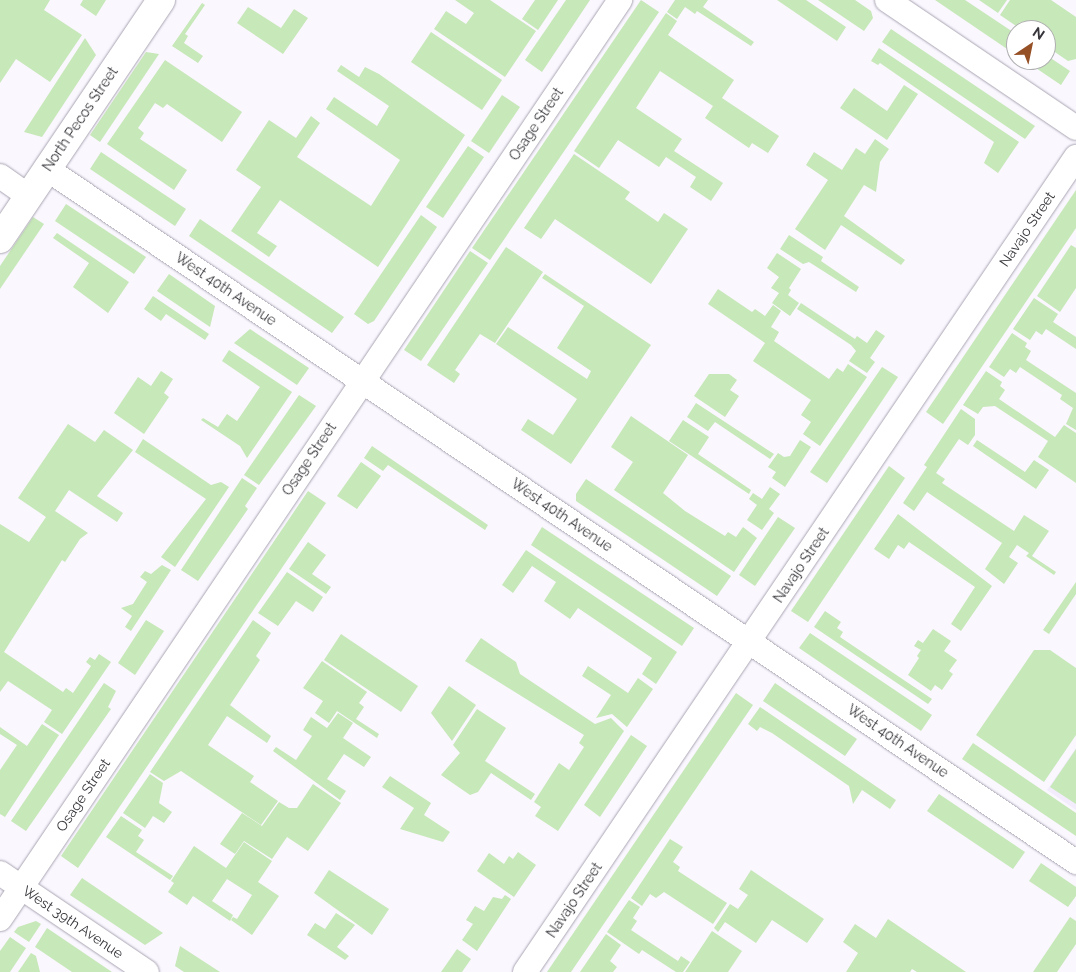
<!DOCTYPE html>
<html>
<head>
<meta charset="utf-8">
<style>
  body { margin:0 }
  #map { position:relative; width:1076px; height:972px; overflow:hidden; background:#faf7ff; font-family:Raleway,sans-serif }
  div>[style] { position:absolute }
  .built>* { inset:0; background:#f2ecfd }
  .green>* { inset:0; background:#c7e8b8 }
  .roads { filter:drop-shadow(0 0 1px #aaa5b2) drop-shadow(0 0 1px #aaa5b2) }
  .street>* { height:24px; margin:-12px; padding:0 12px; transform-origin:12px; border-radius:12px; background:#fff }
  .secondary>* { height:28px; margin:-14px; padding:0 14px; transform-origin:14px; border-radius:14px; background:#fff }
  span { translate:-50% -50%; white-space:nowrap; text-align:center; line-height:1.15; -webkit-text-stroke:4.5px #fff; paint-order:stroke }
  .street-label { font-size:14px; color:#38363b }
  .north { position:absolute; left:1006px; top:20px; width:50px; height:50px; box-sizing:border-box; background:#fff; border:1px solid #afafb1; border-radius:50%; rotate:34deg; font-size:14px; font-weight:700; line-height:20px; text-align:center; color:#38363b }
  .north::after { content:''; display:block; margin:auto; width:18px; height:22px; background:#965026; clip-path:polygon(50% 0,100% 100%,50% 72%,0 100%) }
</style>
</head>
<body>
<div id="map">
  <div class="built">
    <i style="clip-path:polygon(1076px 748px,1076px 810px,1047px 790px)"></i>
  </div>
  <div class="green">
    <i style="clip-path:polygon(0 0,50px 0,44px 10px,82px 35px,50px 82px,16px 59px,0 83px)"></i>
    <i style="clip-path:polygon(83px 0,106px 0,96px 16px,80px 5px)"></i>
    <i style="clip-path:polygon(455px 0,490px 0,536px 31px,505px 77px,434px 29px,446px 11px,466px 24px,474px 13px)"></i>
    <i style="clip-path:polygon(535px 0,558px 0,538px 30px,522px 19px)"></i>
    <i style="clip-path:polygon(566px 0,590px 0,542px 72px,525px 60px)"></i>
    <i style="clip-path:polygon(641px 0,659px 12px,490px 260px,472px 248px)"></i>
    <i style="clip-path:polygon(675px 0,708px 0,703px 7px,754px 42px,751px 46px,697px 11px,695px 14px,685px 7px,677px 19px,667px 12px)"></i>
    <i style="clip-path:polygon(777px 0,806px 0,846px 27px,837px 41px)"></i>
    <i style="clip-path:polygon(818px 0,855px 0,871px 11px,873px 18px,864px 31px)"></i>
    <i style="clip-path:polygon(935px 0,965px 0,1016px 34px,1016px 55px)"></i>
    <i style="clip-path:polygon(979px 0,1007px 0,998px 13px)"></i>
    <i style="clip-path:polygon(1010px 0,1051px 0,1076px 17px,1076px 59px,1068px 61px,1046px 46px,1046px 30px,1022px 30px,1000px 15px)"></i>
    <i style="clip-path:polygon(202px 3px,205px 5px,185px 34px,188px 36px,184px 43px,203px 56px,198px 63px,172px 46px)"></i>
    <i style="clip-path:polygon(248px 7px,281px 28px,294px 9px,308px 18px,283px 54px,237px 23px)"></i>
    <i style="clip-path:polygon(666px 13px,677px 21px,668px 35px,734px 80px,722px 98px,779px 136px,768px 153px,752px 143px,749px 148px,705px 118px,713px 106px,660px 71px,636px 108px,682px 139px,674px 151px,723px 183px,711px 201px,690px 187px,696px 177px,666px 157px,659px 167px,618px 140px,599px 168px,574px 151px)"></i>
    <i style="clip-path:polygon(891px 29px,1035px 126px,1025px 139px,882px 42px)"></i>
    <i style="clip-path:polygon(431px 32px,502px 80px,482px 110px,411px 62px)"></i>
    <i style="clip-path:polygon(85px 38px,96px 55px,42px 137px,24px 132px)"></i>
    <i style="clip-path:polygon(879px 48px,1019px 142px,998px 173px,984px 163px,994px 142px,880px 63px,878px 65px,871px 61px)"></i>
    <i style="clip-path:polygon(146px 52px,159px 54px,100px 142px,90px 135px)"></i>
    <i style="clip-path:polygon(1046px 55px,1070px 71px,1061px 85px,1024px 60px,1046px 60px)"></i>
    <i style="clip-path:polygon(165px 60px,242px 112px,222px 142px,167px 104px,163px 108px,155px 103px,138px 128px,144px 133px,140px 139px,187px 170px,174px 190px,107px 144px)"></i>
    <i style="clip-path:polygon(341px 65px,359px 77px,365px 67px,379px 74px,465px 135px,378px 267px,280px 200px,257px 233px,277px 246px,269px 257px,231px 231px,261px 187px,236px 170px,269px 120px,296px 138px,311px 116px,320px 123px,297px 157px,371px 206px,400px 160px,326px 109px,334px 97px,377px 126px,389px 106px,337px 71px)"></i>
    <i style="clip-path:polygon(904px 85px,918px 94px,887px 140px,840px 108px,854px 88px,887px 111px)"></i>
    <i style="clip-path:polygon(502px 95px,520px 107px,489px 153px,471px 141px)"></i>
    <i style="clip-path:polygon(875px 139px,889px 149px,880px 162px,876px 192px,864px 185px,844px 216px,905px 260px,901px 265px,841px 225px,825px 250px,795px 229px,828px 180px,806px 165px,814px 152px,842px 170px,856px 148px,865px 154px)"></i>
    <i style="clip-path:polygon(468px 146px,484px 157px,443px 218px,426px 207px)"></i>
    <i style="clip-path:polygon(101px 152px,186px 209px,175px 226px,90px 169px)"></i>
    <i style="clip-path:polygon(574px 154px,630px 192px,625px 199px,658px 222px,664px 213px,688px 229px,651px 284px,555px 219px,541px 239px,524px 228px)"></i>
    <i style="clip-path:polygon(1076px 190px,1076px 228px,943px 424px,926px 412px)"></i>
    <i style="clip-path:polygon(66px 204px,146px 257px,134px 274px,55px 221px)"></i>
    <i style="clip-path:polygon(421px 215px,437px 227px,374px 321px,368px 324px,354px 314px)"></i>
    <i style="clip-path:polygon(33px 217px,44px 224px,0 289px,0 266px)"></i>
    <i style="clip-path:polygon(200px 219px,344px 317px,332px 333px,189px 236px)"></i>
    <i style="clip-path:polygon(57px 233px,129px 282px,108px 313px,73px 287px,89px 263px,53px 238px)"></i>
    <i style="clip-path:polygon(789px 235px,823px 257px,821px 261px,859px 287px,856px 292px,809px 262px,803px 264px,780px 249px)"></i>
    <i style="clip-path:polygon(1071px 245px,1076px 248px,1076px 288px,1060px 312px,1037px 296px)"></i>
    <i style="clip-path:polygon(506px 247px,543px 272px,495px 343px,480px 334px,455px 370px,460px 374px,454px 383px,427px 365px)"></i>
    <i style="clip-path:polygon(470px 251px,488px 263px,421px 361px,404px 350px)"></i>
    <i style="clip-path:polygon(777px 253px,801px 269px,789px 288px,791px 290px,788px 295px,799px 303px,790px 316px,772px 303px,779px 293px,771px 288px,779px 277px,767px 268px)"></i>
    <i style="clip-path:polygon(169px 274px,215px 306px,210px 327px,157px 291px)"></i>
    <i style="clip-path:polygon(545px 274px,651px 345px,571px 464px,521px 430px,528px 419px,553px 435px,577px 399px,496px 344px,508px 327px,587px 379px,591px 371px,557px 348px,584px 306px,542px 278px)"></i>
    <i style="clip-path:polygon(718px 289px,752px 312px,755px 309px,765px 316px,773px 305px,781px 311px,771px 327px,779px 332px,774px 341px,829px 379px,837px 368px,843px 372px,848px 364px,867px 377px,820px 446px,803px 434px,811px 422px,801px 415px,811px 400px,753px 361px,765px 343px,708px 304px)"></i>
    <i style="clip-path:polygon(153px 296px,209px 334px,205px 340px,166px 314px,161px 321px,144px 309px)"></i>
    <i style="clip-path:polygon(1034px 298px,1058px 314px,1053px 322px,1076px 337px,1076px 349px,1046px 329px,1042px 335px,1036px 331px,1030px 340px,1013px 329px)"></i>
    <i style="clip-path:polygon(801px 303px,855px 339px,857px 336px,867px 343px,876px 330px,885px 336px,870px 358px,875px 362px,867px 373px,849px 361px,856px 351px,851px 345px,797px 309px)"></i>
    <i style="clip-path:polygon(250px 329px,309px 368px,297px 385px,234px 343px)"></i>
    <i style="clip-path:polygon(1012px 333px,1027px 343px,1025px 347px,1031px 351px,1026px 360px,1076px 393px,1076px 430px,1066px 424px,1073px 408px,1060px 399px,1062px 395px,1020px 367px,1016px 373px,1010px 369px,1004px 377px,989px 367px)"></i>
    <i style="clip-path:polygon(229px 350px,292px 392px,247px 458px,240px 446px,201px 420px,203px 418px,218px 427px,227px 414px,237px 421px,260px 387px,222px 361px)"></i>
    <i style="clip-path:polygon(882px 367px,898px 377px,827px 483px,810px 472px)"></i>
    <i style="clip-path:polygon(161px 371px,173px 379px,164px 393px,169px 397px,144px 434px,114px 413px,138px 377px,151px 386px)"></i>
    <i style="clip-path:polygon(986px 371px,1002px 382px,1000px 386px,1005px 390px,999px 399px,1055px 437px,1064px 425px,1076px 433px,1076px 483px,1038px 457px,1048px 441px,995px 406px,983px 407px,978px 414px,963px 405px)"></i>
    <i style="clip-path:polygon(709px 374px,729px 374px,737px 380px,730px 390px,739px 396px,725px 417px,694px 396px)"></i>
    <i style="clip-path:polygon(299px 395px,316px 406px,259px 485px,244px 475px)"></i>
    <i style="clip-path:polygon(696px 403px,774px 454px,770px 459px,715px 422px,708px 431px,687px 417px)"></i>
    <i style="clip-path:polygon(961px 409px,975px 419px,975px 435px,968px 445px,959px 439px,936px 473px,945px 479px,942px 483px,1014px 531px,1024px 515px,1049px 531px,1032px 556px,1056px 572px,1054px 575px,1026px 556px,1029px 553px,1017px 545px,1009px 557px,1018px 563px,1004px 584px,985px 569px,1002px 543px,927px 492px,914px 511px,903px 503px,927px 467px,924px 465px)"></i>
    <i style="clip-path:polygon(631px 416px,688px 455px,663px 493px,685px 511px,725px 536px,728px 532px,736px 537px,743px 527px,757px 538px,734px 572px,614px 490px,633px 462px,611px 447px)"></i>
    <i style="clip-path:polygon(683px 420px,709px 437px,698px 454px,751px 490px,749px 494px,669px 441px)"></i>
    <i style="clip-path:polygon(68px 424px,95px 442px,104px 430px,133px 450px,97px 496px,123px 513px,117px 522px,69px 490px,55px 511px,88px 533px,80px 539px,65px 562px,62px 560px,4px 652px,63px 692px,66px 688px,73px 693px,91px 666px,86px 662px,90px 657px,95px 660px,99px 654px,111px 662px,62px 734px,44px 722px,52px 710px,8px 681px,0 692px,0 524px,29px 542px,46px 517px,18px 498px)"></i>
    <i style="clip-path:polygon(143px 439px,211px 485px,221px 482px,229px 487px,175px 567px,161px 557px,206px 499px,135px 452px)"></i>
    <i style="clip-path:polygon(800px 440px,811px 447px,785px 487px,772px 478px,776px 472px,768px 467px,778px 453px,784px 457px,790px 456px)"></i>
    <i style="clip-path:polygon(977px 440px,1025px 472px,1034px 460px,1049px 470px,1036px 489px,973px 446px)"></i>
    <i style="clip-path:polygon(372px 446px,488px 525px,485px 530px,388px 465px,383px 471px,364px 458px)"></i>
    <i style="clip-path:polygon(361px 462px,381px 476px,357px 509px,337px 496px)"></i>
    <i style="clip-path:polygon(889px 466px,905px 478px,808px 622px,791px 611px)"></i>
    <i style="clip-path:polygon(242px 478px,257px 488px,245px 506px,248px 509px,198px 581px,181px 570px)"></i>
    <i style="clip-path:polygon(586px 479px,731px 576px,717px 596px,576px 501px,576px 494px)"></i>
    <i style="clip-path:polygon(770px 487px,780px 494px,769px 509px,774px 513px,762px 530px,747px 520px,757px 505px,749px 499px,753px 493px,762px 499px)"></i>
    <i style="clip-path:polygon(308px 491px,326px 503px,78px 868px,61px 856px)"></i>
    <i style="clip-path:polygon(898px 514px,992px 586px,961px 631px,951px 624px,975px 587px,909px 542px,904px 549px,898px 545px,889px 559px,874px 549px)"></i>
    <i style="clip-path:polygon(778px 517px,795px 528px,755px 586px,739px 575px)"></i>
    <i style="clip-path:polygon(542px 527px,694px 628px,682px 646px,531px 545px)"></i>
    <i style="clip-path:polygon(308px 542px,326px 555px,312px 574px,331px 587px,326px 594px,289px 569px)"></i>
    <i style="clip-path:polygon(526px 550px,677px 652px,656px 684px,642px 674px,652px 658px,578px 608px,570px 619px,544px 601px,556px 582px,532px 566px,513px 593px,502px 585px)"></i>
    <i style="clip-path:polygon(162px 565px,171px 570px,131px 631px,125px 627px,132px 616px,121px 608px,133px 604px,147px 582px,140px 577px,145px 571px,151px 574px)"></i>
    <i style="clip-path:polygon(287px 572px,323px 597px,313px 612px,296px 601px,278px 626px,258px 613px)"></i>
    <i style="clip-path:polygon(1076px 582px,1076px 594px,1049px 634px,1043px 630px)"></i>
    <i style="clip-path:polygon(825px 611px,841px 622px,837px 628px,843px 632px,840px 637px,932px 699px,928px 704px,814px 627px)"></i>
    <i style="clip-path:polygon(146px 620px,164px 631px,135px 675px,118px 663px)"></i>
    <i style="clip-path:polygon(253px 620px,271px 633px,256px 656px,260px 660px,230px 705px,271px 736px,267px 743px,227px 716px,208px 745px,254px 776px,250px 782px,278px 801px,261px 825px,181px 771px,164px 781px,150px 772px)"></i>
    <i style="clip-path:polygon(933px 629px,951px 641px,944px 651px,957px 660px,949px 671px,953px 674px,942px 690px,935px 685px,931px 691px,908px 675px,919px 658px,917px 656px,921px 650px,914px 646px,918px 640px,923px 643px)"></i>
    <i style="clip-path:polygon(810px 633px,932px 715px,921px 731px,799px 648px)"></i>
    <i style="clip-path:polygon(341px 634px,418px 686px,401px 712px,324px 660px)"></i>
    <i style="clip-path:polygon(481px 638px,516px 662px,520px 674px,595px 724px,611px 718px,624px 731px,558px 831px,535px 816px,541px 807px,534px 802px,559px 763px,569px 770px,584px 747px,579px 743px,584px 735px,465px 661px)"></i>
    <i style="clip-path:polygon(1034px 650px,1050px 650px,1076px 668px,1076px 735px,1044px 782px,976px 735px)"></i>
    <i style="clip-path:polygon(322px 661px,367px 692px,359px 703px,364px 707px,356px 719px,379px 734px,377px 738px,337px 711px,329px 723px,315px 713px,323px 701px,303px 688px)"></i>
    <i style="clip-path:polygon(588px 666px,628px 693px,638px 678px,653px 689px,627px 727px,612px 714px,596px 718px,611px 695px,582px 676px)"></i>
    <i style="clip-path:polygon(104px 683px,116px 691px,108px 707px,111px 709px,26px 831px,11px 821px)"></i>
    <i style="clip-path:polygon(775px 683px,857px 739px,845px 756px,763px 701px)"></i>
    <i style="clip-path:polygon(449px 686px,476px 705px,452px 741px,431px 713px)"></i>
    <i style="clip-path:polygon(736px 693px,753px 705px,571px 972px,547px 972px)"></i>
    <i style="clip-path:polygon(760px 707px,896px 800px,890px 809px,862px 790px,853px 804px,849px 786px,772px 733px,760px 727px,757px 731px,748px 724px)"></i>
    <i style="clip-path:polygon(477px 709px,506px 728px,485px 761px,535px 794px,531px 800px,491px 773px,478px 792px,470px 795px,441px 775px,460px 753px,453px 745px)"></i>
    <i style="clip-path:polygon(338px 713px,353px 723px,343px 738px,371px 757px,364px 767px,344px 754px,327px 779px,346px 791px,340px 800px,273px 751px,276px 747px,296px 760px,312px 736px,303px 730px,311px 717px,327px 728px)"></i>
    <i style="clip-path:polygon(42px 724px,59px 735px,5px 817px,0 814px,0 770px,17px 745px,0 734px,0 727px,27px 746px)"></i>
    <i style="clip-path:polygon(631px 735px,647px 746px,600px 817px,584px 805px)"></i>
    <i style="clip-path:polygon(973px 743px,1076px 813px,1076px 836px,962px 759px)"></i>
    <i style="clip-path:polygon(1076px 749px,1076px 804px,1050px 787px)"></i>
    <i style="clip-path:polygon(150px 774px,163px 783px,159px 803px,172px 812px,164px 823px,153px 816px,145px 828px,123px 813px)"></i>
    <i style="clip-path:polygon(390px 776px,431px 803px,424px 815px,450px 832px,443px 842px,400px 829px,414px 808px,382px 787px)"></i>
    <i style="clip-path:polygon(313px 784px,341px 803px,308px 851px,287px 837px,272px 859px,244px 841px,235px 854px,220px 844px,242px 813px,262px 826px,279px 802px,289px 808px,297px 808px)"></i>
    <i style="clip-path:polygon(939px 794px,1025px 852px,1013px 869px,927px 811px)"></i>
    <i style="clip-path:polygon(121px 816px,142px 830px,138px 836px,144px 840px,136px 852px,173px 876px,170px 880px,106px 837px)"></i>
    <i style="clip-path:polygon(670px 839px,683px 847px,673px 862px,680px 867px,678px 871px,727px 903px,713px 924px,664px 892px,656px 898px,650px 894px,642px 906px,631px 898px)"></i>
    <i style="clip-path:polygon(244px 842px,272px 861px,258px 882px,279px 896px,252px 935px,231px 920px,233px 917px,237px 919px,252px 895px,227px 879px,212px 901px,233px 915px,230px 921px,193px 896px,187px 905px,168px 892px,174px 883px,171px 881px,194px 846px,226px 868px)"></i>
    <i style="clip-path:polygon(518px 852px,536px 865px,514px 897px,477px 871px,489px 853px,504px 864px,509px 856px,513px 859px)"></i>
    <i style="clip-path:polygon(1041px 863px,1076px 887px,1076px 896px,1068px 907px,1029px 881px)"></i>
    <i style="clip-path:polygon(329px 870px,389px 909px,372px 935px,314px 893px)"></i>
    <i style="clip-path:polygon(751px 870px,824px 919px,807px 943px,772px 920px,756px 943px,725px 922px,718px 932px,714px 928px,730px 904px,738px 909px,748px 895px,739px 889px)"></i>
    <i style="clip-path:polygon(82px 878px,163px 933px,145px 945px,70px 895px)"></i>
    <i style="clip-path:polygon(505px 895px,511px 899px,477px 951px,462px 940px,473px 924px,466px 920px,475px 906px,484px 911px,493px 897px,502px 899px)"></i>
    <i style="clip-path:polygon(629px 900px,640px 907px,633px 918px,637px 921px,631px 930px,678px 961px,681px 956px,690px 962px,683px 972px,676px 972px,642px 950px,639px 954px,607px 932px)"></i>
    <i style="clip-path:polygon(336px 913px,355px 925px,337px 947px,349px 956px,345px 960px,307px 935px,315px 923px,325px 929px)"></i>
    <i style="clip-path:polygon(1070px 917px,1076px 921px,1076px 944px,1057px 972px,1033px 972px)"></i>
    <i style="clip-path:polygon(888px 919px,966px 972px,917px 972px,912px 969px,910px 972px,846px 972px,858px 953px,843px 942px,855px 924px,876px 938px)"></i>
    <i style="clip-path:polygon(36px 921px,41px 924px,29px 942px,14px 932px,18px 927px)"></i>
    <i style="clip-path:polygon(47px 928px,112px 972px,72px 972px,35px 947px)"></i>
    <i style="clip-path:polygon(712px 931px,742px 951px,728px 972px,685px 972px)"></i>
    <i style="clip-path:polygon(606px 934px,621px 945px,610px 961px,617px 967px,613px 972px,580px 972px)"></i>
    <i style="clip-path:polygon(10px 937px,26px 948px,10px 972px,0 972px,0 951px)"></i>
    <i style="clip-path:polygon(180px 946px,220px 972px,184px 972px,175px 966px)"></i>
    <i style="clip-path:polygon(457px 949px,471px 959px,462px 972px,441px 972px)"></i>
    <i style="clip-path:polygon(31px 953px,36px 956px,40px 972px,18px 972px)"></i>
  </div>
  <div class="roads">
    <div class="street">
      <i style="left:887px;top:0;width:228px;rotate:34.1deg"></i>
      <i style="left:47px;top:169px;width:1241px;rotate:33.96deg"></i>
      <i style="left:0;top:176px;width:35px;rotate:35deg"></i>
      <i style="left:0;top:873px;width:177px;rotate:34deg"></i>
      <i style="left:0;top:919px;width:1109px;rotate:-55.99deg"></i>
      <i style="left:525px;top:972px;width:984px;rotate:-55.94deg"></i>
    </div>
    <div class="secondary">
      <i style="left:0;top:239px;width:288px;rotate:-56deg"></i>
    </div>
  </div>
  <div class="street-label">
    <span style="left:80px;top:119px;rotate:-56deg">North Pecos Street</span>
    <span style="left:536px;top:124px;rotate:-56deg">Osage Street</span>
    <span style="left:1027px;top:229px;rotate:-56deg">Navajo Street</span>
    <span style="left:226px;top:289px;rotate:34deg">West 40th Avenue</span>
    <span style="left:309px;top:459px;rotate:-56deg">Osage Street</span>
    <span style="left:562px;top:515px;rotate:34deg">West 40th Avenue</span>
    <span style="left:801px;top:565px;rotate:-56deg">Navajo Street</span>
    <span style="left:898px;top:741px;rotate:34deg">West 40th Avenue</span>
    <span style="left:83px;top:795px;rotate:-56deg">Osage Street</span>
    <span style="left:574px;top:900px;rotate:-56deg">Navajo Street</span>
    <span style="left:73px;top:922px;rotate:34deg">West 39th Avenue</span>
  </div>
  <div class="north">N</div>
</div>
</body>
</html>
